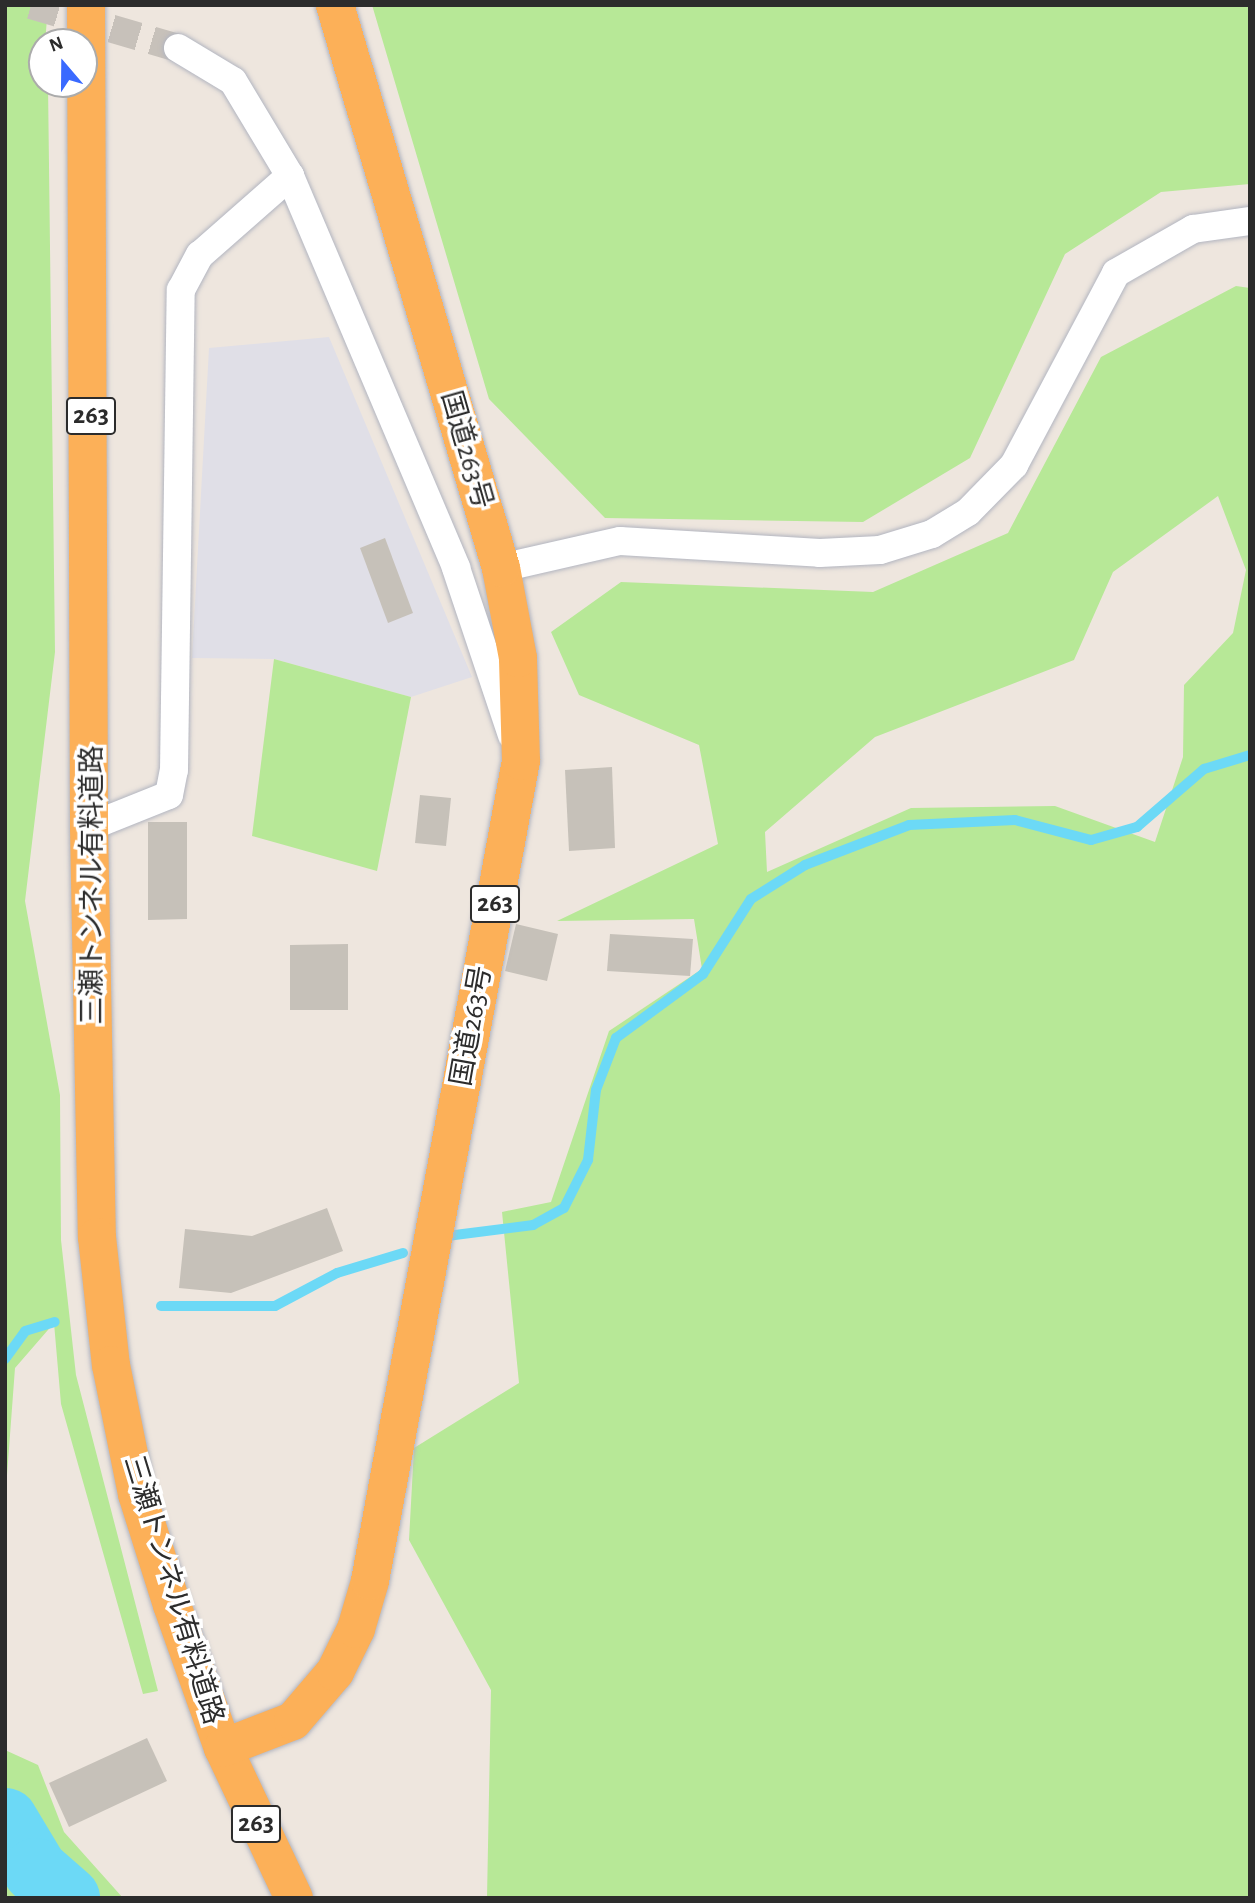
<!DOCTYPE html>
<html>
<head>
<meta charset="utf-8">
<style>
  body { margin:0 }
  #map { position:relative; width:1255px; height:1903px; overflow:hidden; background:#eee6de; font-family:"Alegreya Sans","Noto Sans JP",sans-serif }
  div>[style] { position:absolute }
  .industrial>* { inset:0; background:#e0dfe7 }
  .green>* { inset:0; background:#b7e897 }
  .stream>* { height:10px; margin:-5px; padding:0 5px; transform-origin:5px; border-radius:5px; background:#6cd9f6 }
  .river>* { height:65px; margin:-32.5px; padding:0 32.5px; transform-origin:32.5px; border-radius:32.5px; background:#6cd9f6 }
  .building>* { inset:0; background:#c6c1b9 }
  .minor-tunnel>* { height:28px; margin-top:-14px; transform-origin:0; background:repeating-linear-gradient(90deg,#c7c1ba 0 28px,transparent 0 42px) }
  .roads { filter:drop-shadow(0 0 2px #b2b5c0) drop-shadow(0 0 2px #b2b5c0) }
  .minor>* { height:28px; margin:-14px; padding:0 14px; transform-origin:14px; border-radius:14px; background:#fff }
  .trunk>* { height:38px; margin:-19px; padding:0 19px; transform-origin:19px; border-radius:19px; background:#fcb058 }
  span { translate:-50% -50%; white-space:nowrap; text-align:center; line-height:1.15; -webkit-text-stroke:7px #fff; paint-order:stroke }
  .shield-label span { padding:2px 5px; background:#fff; border:2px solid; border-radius:5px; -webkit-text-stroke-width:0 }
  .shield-label { font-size:26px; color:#2c2c2c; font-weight:700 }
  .street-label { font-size:28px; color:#2c2c2c }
  .frame { position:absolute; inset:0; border:7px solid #2c2c2c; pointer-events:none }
  .north { position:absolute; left:28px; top:28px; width:70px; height:70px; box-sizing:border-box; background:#fff; border:2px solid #ababab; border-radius:50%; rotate:340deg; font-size:19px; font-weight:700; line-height:28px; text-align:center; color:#2c2c2c }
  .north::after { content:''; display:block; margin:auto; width:24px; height:32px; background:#3a6aff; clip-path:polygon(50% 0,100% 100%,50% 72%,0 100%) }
</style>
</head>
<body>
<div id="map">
  <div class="industrial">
    <i style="clip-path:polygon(329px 337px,472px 677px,411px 697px,274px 659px,192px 658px,209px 348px)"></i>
  </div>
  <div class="green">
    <i style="clip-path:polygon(5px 5px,48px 5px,42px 84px,48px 84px,55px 652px,25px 901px,60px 1095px,61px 1240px,76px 1375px,158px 1691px,143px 1694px,61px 1404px,54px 1323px,15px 1368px,5px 1502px)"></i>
    <i style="clip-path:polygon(372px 5px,1250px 5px,1250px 184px,1161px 192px,1065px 254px,970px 458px,863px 522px,605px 518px,489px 399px)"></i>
    <i style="clip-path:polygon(evenodd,1236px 286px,1250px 288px,1250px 1898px,487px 1898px,491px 1690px,409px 1540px,414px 1448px,519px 1383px,502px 1212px,551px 1202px,609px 1031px,702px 969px,694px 919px,557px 921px,718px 844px,699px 745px,579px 695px,551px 632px,621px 582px,873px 592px,1008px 533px,1101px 357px,1236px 286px,1218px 496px,1246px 570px,1233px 633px,1184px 685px,1183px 757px,1155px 842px,1055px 806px,911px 808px,767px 872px,765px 832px,875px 737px,1074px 660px,1113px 572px,1218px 496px)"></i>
    <i style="clip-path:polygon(274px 659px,411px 697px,377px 871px,252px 836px)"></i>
    <i style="clip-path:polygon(5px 1750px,38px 1765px,64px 1832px,123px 1898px,5px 1898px)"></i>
  </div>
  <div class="stream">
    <i style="left:447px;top:1236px;width:87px;rotate:-7.3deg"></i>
    <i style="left:533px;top:1225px;width:35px;rotate:-29deg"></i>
    <i style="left:564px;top:1208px;width:54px;rotate:-63.4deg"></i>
    <i style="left:588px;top:1160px;width:70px;rotate:-83.5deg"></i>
    <i style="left:596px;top:1090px;width:56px;rotate:-69deg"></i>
    <i style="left:616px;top:1038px;width:108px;rotate:-36.3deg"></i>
    <i style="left:703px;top:974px;width:89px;rotate:-57.4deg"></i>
    <i style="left:751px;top:899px;width:64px;rotate:-32.2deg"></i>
    <i style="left:805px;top:865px;width:111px;rotate:-21deg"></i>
    <i style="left:909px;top:825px;width:106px;rotate:-2.7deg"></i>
    <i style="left:1015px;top:820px;width:79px;rotate:14.7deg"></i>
    <i style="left:1091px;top:840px;width:48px;rotate:-15.8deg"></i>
    <i style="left:1137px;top:827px;width:89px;rotate:-40.9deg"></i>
    <i style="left:1204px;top:769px;width:48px;rotate:-16.9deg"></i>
    <i style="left:161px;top:1306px;width:114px"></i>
    <i style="left:275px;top:1306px;width:70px;rotate:-28deg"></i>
    <i style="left:337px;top:1273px;width:69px;rotate:-16.9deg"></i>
    <i style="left:5px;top:1359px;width:34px;rotate:-54deg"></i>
    <i style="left:25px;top:1331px;width:31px;rotate:-17deg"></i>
  </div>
  <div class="river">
    <i style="left:5px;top:1820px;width:58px;rotate:59deg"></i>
    <i style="left:35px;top:1870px;width:43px;rotate:41.2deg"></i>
  </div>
  <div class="building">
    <i style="clip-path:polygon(385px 538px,413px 613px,388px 623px,360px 548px)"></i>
    <i style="clip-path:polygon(612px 767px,615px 848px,569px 851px,565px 770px)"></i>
    <i style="clip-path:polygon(420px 795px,451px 798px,446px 846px,415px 843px)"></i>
    <i style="clip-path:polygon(148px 822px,187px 822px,187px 919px,148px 920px)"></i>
    <i style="clip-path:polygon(516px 924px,558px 934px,547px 981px,505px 971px)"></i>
    <i style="clip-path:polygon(610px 934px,693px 939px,690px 976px,607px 971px)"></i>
    <i style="clip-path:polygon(348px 944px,348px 1010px,290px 1010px,290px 945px)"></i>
    <i style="clip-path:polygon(327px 1208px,343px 1251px,231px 1293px,179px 1288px,185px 1229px,252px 1236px)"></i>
    <i style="clip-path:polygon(147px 1738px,167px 1781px,69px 1827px,49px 1783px)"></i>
  </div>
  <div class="minor-tunnel">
    <i style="left:31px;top:5px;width:153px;rotate:16.3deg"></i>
  </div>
  <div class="roads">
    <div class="minor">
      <i style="left:178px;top:48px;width:64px;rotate:31deg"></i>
      <i style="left:233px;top:81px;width:111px;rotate:59deg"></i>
      <i style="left:290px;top:176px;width:426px;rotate:67deg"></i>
      <i style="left:456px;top:568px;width:176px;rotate:71.5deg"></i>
      <i style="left:501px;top:568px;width:122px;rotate:-12.8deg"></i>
      <i style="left:620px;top:541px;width:200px;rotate:3.4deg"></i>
      <i style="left:820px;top:553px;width:60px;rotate:-2.9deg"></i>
      <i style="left:880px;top:550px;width:54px;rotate:-17.1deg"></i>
      <i style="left:932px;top:534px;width:42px;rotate:-31.4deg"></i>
      <i style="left:968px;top:512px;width:66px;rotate:-45.6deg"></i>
      <i style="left:1014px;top:465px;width:217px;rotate:-62deg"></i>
      <i style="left:1116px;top:273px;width:89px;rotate:-29.7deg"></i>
      <i style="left:1193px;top:229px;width:58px;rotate:-8deg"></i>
      <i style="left:89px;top:827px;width:86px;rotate:-21.8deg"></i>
      <i style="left:169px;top:795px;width:25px;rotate:-79deg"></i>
      <i style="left:174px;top:770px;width:480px;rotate:-89.2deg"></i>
      <i style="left:181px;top:290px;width:40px;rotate:-62deg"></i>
      <i style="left:200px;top:255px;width:120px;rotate:-41.3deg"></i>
    </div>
    <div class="trunk">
      <i style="left:86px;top:5px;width:822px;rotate:89.79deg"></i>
      <i style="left:89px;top:827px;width:410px;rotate:88.9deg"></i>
      <i style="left:97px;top:1237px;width:129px;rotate:83.8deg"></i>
      <i style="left:111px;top:1365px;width:132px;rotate:78.6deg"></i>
      <i style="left:137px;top:1494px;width:116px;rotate:72.5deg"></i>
      <i style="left:172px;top:1605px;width:152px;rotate:70.4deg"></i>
      <i style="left:223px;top:1748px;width:166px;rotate:64.7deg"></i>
      <i style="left:223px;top:1748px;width:75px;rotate:-21.1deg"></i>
      <i style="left:293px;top:1721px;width:65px;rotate:-49.4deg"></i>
      <i style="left:335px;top:1672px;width:48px;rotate:-64deg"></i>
      <i style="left:356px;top:1629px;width:50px;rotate:-73.7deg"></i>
      <i style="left:370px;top:1581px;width:834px;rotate:-79.57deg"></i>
      <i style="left:521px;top:761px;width:103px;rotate:-91.7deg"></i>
      <i style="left:518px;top:658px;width:92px;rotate:-100.7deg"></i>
      <i style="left:501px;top:568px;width:587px;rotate:-106.43deg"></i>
    </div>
  </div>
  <div class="shield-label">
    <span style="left:91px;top:416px">263</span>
    <span style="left:495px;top:904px">263</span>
    <span style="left:256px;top:1824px">263</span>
  </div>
  <div class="street-label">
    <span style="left:466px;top:450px;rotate:74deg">国道263号</span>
    <span style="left:93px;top:885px;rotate:-90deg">三瀬トンネル有料道路</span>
    <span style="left:472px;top:1026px;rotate:-80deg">国道263号</span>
    <span style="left:173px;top:1590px;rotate:73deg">三瀬トンネル有料道路</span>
  </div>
  <div class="frame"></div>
  <div class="north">N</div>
</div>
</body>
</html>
